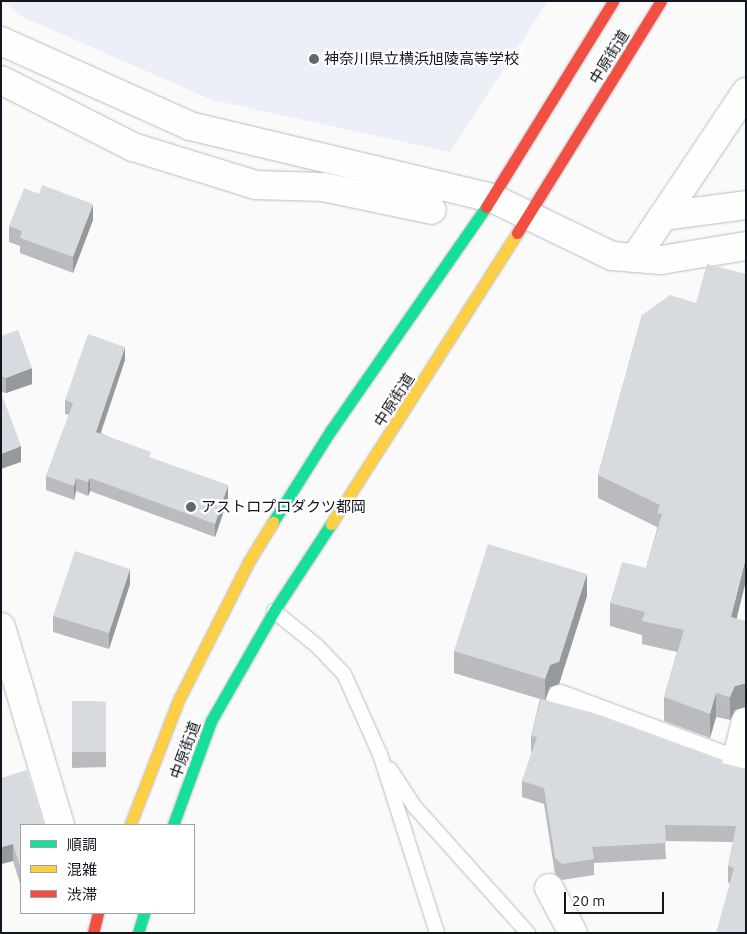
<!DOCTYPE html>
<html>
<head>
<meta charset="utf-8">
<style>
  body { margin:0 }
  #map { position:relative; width:747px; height:934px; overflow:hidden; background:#fafafa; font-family:Ubuntu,"Noto Sans JP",sans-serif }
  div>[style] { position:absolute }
  .built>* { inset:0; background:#eceff7 }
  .roads { filter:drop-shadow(0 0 1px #b9bbc0) drop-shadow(0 0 1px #b9bbc0) }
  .lane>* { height:14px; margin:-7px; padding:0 7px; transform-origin:7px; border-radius:7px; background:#fefefe }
  .street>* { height:28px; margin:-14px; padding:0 14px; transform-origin:14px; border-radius:14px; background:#fefefe }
  .fast>* { height:11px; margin:-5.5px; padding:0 5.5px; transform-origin:5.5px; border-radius:5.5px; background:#16e098 }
  .slow>* { height:11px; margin:-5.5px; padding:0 5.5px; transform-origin:5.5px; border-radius:5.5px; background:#ffcf43 }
  .jam>* { height:11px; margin:-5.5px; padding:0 5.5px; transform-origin:5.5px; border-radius:5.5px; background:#f24e42 }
  .wall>* { inset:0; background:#b9bbbf }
  .shaded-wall>* { inset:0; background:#96999b }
  .building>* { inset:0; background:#d7dade }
  .dots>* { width:14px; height:14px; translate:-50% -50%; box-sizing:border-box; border:2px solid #fff; border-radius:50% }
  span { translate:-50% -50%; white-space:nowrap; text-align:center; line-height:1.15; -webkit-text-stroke:4.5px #fff; paint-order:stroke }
  .street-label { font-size:15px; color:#11161f }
  .poi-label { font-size:15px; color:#11161f }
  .left { translate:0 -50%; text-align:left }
  .frame { position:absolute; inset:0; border:2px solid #11161f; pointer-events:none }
  .legend { position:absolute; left:20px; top:824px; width:175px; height:90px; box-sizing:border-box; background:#fff; border:1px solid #a0a2a5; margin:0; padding:6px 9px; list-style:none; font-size:15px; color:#11161f }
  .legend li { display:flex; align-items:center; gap:10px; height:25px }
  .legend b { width:25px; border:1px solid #a0a2a5 }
  .scale { position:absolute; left:564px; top:892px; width:100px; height:22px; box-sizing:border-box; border:2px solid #11161f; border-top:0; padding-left:6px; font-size:15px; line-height:18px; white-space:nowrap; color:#11161f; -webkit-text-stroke:4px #fff; paint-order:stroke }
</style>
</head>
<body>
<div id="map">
  <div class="built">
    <i style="clip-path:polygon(3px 1px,548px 1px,450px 152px,212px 100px,23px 17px)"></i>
  </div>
  <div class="roads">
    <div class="lane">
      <i style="left:274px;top:611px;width:55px;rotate:39.1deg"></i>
      <i style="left:317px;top:646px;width:39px;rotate:46deg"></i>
      <i style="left:344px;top:674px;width:88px;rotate:65.8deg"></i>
      <i style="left:380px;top:754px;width:188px;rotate:72.3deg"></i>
      <i style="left:390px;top:769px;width:44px;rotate:57deg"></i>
      <i style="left:414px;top:806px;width:171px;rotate:48.1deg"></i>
    </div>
    <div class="street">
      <i style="left:1px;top:41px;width:207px;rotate:24.2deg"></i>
      <i style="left:190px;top:126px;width:310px;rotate:13.4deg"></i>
      <i style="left:492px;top:198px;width:133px;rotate:25.8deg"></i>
      <i style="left:612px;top:256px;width:49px;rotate:4.7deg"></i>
      <i style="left:661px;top:260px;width:86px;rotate:-9.4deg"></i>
      <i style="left:1px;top:80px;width:148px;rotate:26.9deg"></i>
      <i style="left:133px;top:147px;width:129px;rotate:17.2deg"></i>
      <i style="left:256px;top:185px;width:67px;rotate:1.7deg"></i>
      <i style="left:323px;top:187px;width:111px;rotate:11.9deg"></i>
      <i style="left:663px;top:216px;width:84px;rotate:-7.5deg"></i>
      <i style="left:635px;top:258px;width:200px;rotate:-56.2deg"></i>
      <i style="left:1px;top:627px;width:207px;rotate:73.4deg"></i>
      <i style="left:560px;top:699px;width:198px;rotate:20.4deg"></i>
      <i style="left:735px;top:766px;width:46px;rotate:-76.3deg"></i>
      <i style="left:549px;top:888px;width:51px;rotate:61.9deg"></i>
    </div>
    <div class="fast">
      <i style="left:273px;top:522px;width:109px;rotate:-57.8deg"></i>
      <i style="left:331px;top:430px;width:272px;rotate:-55.2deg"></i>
      <i style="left:173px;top:825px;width:111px;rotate:-69.9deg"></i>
      <i style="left:211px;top:721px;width:127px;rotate:-60.2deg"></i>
      <i style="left:274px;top:611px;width:104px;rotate:-56.8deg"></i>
      <i style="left:138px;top:933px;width:21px;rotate:-73deg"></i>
    </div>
    <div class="slow">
      <i style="left:331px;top:524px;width:345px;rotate:-57.4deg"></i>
      <i style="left:130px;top:825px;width:133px;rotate:-68.8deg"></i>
      <i style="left:178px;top:701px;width:157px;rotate:-63.1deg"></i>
      <i style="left:249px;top:561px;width:46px;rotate:-58.4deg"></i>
    </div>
    <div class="jam">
      <i style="left:486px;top:207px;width:242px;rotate:-58.3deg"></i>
      <i style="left:517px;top:233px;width:273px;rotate:-58.2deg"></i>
      <i style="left:93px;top:933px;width:21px;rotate:-76deg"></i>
    </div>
  </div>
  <div class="wall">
    <i style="clip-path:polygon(93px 220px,73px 273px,20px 253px,20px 246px,9px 242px,9px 226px)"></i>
    <i style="clip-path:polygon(642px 315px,737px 618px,735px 710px,730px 720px,716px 717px,710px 738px,664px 721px,664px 697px,677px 652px,642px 644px,642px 635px,610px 626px,610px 603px,646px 568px,657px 529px,657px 527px,598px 498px,598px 475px)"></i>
    <i style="clip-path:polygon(1px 336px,32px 384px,6px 393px,1px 392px)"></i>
    <i style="clip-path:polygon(125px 360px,101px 433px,151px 458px,228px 499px,215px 537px,90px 491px,88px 496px,76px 491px,74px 500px,46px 490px,46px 476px,69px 415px,65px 414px,65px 400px)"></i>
    <i style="clip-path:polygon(130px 584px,109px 649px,53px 632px,53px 616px)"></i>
    <i style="clip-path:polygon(587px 596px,559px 684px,550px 687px,545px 700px,723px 764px,746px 769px,746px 933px,729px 883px,728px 882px,728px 866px,733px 842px,665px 841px,666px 859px,594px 863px,594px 875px,562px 880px,555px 874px,544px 804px,522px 797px,522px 781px,532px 752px,531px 751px,531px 736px,540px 699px,454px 673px,454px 651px)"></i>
    <i style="clip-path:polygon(72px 701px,106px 702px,106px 767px,72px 768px)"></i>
    <i style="clip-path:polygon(21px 825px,21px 887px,13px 861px,1px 864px)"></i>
  </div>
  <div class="shaded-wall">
    <i style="clip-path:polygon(93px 204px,93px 220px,73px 273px,73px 257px)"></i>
    <i style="clip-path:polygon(125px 347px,125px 360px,96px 446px,96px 432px)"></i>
    <i style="clip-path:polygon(32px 368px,32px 384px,6px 393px,6px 378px)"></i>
    <i style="clip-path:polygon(21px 446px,21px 462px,1px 469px,1px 454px)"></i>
    <i style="clip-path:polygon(76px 478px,76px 491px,74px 500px,74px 486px)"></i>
    <i style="clip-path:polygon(90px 478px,90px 491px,88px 496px,88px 482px)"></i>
    <i style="clip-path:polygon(228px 485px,228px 499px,215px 537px,215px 524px)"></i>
    <i style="clip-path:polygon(746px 557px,746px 581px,731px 641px,731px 617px)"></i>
    <i style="clip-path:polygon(130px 569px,130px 584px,109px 649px,109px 633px)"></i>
    <i style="clip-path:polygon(587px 574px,587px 596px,559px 684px,550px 687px,545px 701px,545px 679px)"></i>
    <i style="clip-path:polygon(746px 683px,746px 707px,735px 710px,730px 720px,730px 697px,735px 686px)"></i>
    <i style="clip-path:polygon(716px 693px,716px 717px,710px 738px,710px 714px)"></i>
    <i style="clip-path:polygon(13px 844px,13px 861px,1px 864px,1px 847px)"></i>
  </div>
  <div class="building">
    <i style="clip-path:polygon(42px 185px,93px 204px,73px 257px,20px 238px,22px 231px,9px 226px,24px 188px,39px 194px)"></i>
    <i style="clip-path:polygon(707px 264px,746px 274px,746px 557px,731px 617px,746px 621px,746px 683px,735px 686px,730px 697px,716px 693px,710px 714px,664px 697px,684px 630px,642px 621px,645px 612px,610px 603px,622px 562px,646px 568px,662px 514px,657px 513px,660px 505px,598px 475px,642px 315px,670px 295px,696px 303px)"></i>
    <i style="clip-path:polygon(18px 330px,32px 368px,6px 378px,1px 376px,1px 336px)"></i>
    <i style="clip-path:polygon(88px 334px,125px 347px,96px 432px,151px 452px,149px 457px,228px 485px,215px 524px,90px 478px,88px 482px,76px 478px,74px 486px,46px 476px,73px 403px,65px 400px)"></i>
    <i style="clip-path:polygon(1px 392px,21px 446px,1px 454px)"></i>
    <i style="clip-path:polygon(488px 544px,587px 574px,559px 662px,550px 665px,545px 679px,454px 651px)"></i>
    <i style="clip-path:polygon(75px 551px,130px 569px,109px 633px,53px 616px)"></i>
    <i style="clip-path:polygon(541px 699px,597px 714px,723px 760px,722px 763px,746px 769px,746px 933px,716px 933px,734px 868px,728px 866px,736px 826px,665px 825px,666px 843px,592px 847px,594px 859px,562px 864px,555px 858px,544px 788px,522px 781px,537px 737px,531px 736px)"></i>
    <i style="clip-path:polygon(72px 701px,106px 702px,106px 752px,72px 752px)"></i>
    <i style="clip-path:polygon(27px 770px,44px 825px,21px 825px,21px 870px,13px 844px,1px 847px,1px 778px)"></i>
  </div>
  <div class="dots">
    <i style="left:314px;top:59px;background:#63666c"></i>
    <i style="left:191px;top:507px;background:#63666c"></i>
  </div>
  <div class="street-label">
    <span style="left:609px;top:57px;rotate:-58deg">中原街道</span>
    <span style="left:394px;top:400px;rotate:-57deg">中原街道</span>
    <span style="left:185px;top:750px;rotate:-70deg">中原街道</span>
  </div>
  <div class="poi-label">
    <span class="left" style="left:324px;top:59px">神奈川県立横浜旭陵高等学校</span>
    <span class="left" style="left:201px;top:507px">アストロプロダクツ都岡</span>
  </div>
  <div class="frame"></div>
  <ul class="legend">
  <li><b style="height:6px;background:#16e098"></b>順調</li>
  <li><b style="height:6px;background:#ffcf43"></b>混雑</li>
  <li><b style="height:6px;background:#f24e42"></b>渋滞</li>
  </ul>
  <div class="scale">20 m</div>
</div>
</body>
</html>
